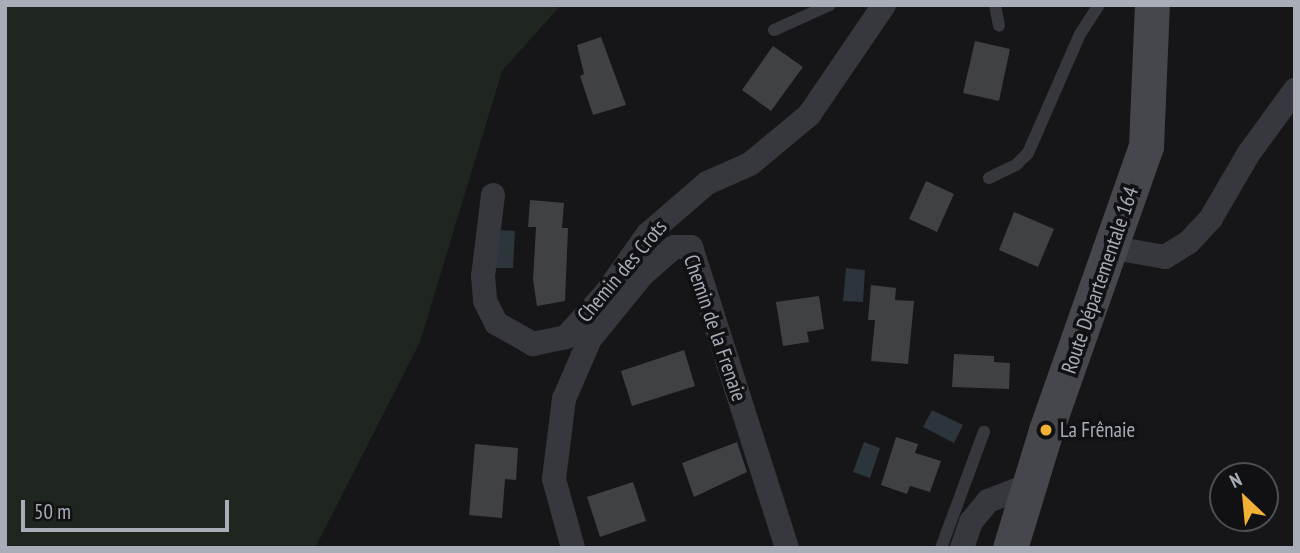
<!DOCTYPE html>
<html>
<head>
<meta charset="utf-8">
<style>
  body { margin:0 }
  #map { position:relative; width:1300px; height:553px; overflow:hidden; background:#161618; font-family:"PT Sans Narrow",sans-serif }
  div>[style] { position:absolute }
  .green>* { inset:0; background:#1e261f }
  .water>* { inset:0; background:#2c353c }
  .building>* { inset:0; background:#404145 }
  .lane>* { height:12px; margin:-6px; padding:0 6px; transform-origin:6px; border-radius:6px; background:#37383d }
  .street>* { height:24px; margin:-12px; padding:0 12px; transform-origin:12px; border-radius:12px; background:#37383d }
  .secondary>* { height:35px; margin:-17.5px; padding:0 17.5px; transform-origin:17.5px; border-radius:17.5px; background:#45474d }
  .dots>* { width:19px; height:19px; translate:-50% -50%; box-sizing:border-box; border:4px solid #111113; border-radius:50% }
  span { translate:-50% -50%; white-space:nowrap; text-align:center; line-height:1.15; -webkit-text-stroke:7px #111113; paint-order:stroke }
  .street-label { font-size:21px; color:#a8adb8 }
  .poi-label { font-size:21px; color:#a8adb8 }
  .left { translate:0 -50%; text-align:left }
  .frame { position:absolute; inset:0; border:7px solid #a8adb8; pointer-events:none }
  .north { position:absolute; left:1209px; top:462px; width:70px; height:70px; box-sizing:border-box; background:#111113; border:2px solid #4d4f55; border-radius:50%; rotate:334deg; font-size:19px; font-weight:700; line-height:28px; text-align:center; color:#a8adb8 }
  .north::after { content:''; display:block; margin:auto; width:24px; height:32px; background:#f2b134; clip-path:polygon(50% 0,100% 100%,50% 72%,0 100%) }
  .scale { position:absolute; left:21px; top:500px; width:208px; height:32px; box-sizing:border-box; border:4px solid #a8adb8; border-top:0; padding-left:9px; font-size:21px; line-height:24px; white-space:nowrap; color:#a8adb8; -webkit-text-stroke:5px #111113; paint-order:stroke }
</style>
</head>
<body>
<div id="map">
  <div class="green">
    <i style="clip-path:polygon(5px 5px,561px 5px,502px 71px,420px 342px,315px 548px,5px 548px)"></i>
  </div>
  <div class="water">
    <i style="clip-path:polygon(497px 230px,515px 231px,513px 268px,494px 268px)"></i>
    <i style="clip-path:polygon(846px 268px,865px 270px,863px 302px,843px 301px)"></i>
    <i style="clip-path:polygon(932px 410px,963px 425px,954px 443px,923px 427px)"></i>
    <i style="clip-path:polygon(864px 442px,880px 448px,870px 478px,853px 472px)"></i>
  </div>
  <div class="building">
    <i style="clip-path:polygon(601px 37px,626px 105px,593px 115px,580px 76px,584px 74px,577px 45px)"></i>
    <i style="clip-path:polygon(975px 41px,1010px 49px,999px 101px,963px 93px)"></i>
    <i style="clip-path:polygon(773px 46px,803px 67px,771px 111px,742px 90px)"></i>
    <i style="clip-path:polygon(926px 181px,954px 194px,937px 232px,909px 219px)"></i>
    <i style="clip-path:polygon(530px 200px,564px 203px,562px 228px,568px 228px,565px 301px,537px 306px,533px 280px,536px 227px,528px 227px)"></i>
    <i style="clip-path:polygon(1014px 212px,1054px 229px,1038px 267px,999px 250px)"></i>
    <i style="clip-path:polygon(871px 285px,896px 288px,895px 300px,914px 301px,908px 364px,871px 361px,875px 320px,868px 320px)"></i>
    <i style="clip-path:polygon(819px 296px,824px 329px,807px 332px,809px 342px,783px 346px,776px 302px)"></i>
    <i style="clip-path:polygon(684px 350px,695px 386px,632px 406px,621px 371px)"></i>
    <i style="clip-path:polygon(954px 354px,994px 356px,994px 362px,1010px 363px,1009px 389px,952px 387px)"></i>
    <i style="clip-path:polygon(896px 437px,918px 444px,915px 453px,941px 461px,930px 492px,910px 486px,907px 494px,881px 485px)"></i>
    <i style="clip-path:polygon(737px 442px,747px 472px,694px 497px,682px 463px)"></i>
    <i style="clip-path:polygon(475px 444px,518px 448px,516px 480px,505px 479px,502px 518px,469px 515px)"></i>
    <i style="clip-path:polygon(633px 482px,646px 521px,600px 537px,587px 497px)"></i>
  </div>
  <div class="lane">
    <i style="left:995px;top:5px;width:21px;rotate:79deg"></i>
    <i style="left:774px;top:30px;width:61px;rotate:-24.1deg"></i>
    <i style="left:989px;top:178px;width:30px;rotate:-26deg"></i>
    <i style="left:1016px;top:165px;width:17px;rotate:-45deg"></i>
    <i style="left:1028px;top:153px;width:130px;rotate:-66.4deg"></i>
    <i style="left:1080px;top:34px;width:35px;rotate:-57deg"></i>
    <i style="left:941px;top:548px;width:124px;rotate:-69.7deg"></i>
  </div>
  <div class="street">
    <i style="left:493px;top:195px;width:82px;rotate:97deg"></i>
    <i style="left:483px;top:276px;width:25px;rotate:85deg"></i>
    <i style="left:485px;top:301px;width:25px;rotate:63deg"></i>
    <i style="left:496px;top:323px;width:43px;rotate:29.6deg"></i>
    <i style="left:533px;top:344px;width:34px;rotate:-12deg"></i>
    <i style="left:566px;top:337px;width:59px;rotate:-47.7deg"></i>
    <i style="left:606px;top:293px;width:72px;rotate:-54.6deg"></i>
    <i style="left:648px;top:234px;width:78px;rotate:-40.8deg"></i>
    <i style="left:707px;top:183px;width:47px;rotate:-23.8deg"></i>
    <i style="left:750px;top:164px;width:77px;rotate:-39.7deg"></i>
    <i style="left:809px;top:115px;width:133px;rotate:-55.7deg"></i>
    <i style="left:1114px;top:248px;width:52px;rotate:10deg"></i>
    <i style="left:1165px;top:257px;width:28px;rotate:-32deg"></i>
    <i style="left:1189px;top:242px;width:33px;rotate:-47deg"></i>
    <i style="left:1211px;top:218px;width:75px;rotate:-59.7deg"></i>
    <i style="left:1249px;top:153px;width:78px;rotate:-53.9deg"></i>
    <i style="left:573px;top:548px;width:72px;rotate:-105.4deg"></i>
    <i style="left:554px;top:479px;width:81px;rotate:-82.9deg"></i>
    <i style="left:564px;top:399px;width:65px;rotate:-66.6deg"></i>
    <i style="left:590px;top:339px;width:82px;rotate:-50.9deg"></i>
    <i style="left:642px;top:275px;width:43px;rotate:-41.2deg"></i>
    <i style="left:674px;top:247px;width:17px"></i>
    <i style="left:691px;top:247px;width:316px;rotate:72.3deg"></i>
    <i style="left:962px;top:548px;width:28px;rotate:-71deg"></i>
    <i style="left:971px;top:522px;width:27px;rotate:-51deg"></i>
    <i style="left:988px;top:501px;width:44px;rotate:-21.3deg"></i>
  </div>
  <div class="secondary">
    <i style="left:1010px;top:548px;width:123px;rotate:-73deg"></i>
    <i style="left:1046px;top:430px;width:301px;rotate:-70.6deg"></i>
    <i style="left:1146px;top:146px;width:141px;rotate:-87.6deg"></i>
  </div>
  <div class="dots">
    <i style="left:1046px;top:430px;background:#f2b134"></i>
  </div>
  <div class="street-label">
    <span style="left:622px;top:271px;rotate:-50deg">Chemin des Crots</span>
    <span style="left:1100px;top:280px;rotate:-71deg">Route Départementale 164</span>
    <span style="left:715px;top:328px;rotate:71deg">Chemin de la Frenaie</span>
  </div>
  <div class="poi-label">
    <span class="left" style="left:1060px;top:430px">La Frênaie</span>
  </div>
  <div class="frame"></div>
  <div class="north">N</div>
  <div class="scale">50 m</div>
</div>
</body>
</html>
